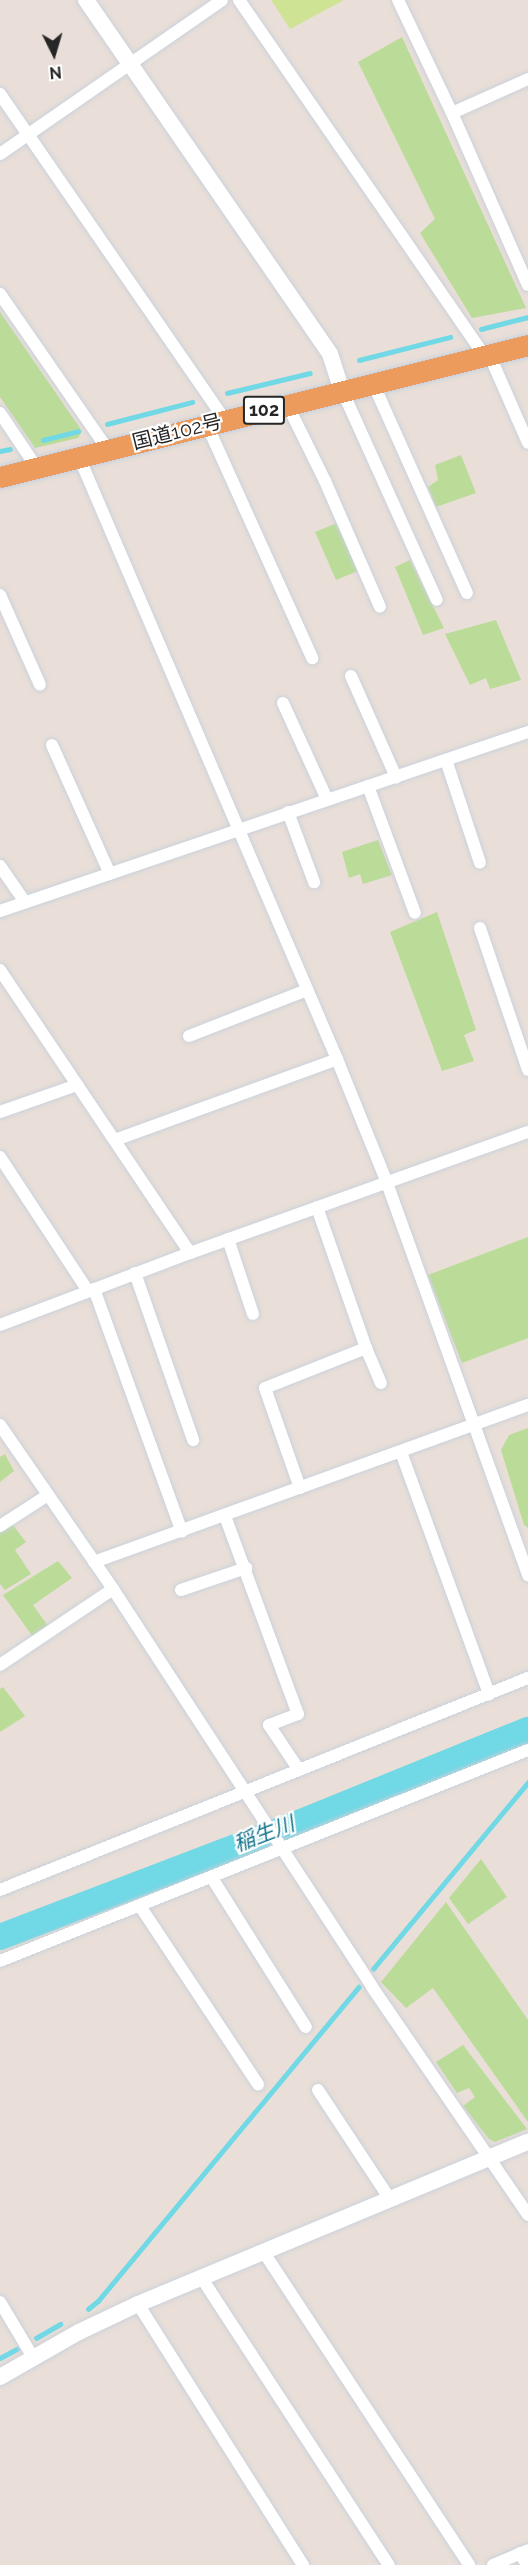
<!DOCTYPE html>
<html>
<head>
<meta charset="utf-8">
<style>
  body { margin:0 }
  #map { position:relative; width:528px; height:2565px; overflow:hidden; background:#e9dfd8; font-family:Raleway,"Noto Sans JP",sans-serif }
  div>[style] { position:absolute }
  .green>* { inset:0; background:#badc98 }
  .pitch>* { inset:0; background:#cee394 }
  .stream>* { height:4.5px; margin:-2.25px; padding:0 2.25px; transform-origin:2.25px; border-radius:2.25px; background:#71d8e5 }
  .river>* { height:26px; margin:-13px; padding:0 13px; transform-origin:13px; border-radius:13px; background:#71d8e5 }
  .roads { filter:drop-shadow(0 0 2px #cbd1db) drop-shadow(0 0 2px #cbd1db) }
  .minor>* { height:12px; margin:-6px; padding:0 6px; transform-origin:6px; border-radius:6px; background:#fff }
  .tertiary>* { height:16px; margin:-8px; padding:0 8px; transform-origin:8px; border-radius:8px; background:#fff }
  .trunk>* { height:21px; margin:-10.5px; padding:0 10.5px; transform-origin:10.5px; border-radius:10.5px; background:#ec9b5c }
  span { translate:-50% -50%; white-space:nowrap; text-align:center; line-height:1.15; -webkit-text-stroke:4.5px #fff; paint-order:stroke }
  .shield-label span { padding:2px 4px; background:#fff; border:2px solid; border-radius:4px; -webkit-text-stroke-width:0 }
  .shield-label { font-size:18px; color:#262626; font-weight:700 }
  .street-label { font-size:20px; color:#262626 }
  .water-label { font-size:21px; color:#15758c; font-style:italic }
  .north { position:absolute; left:24px; top:24px; width:60px; height:60px; -webkit-text-stroke:4px #fff; paint-order:stroke; rotate:175deg; font-size:16px; font-weight:700; line-height:24px; text-align:center; color:#262626 }
  .north::after { content:''; display:block; margin:auto; width:21px; height:27px; background:#262626; clip-path:polygon(50% 0,100% 100%,50% 72%,0 100%) }
</style>
</head>
<body>
<div id="map">
  <div class="green">
    <i style="clip-path:polygon(402px 37px,526px 308px,472px 318px,420px 233px,435px 219px,358px 62px)"></i>
    <i style="clip-path:polygon(0 312px,82px 431px,78px 438px,35px 448px,0 397px)"></i>
    <i style="clip-path:polygon(461px 455px,476px 493px,436px 507px,428px 487px,438px 480px,435px 465px)"></i>
    <i style="clip-path:polygon(337px 523px,358px 571px,336px 580px,315px 532px)"></i>
    <i style="clip-path:polygon(410px 560px,444px 628px,423px 635px,395px 567px)"></i>
    <i style="clip-path:polygon(496px 620px,521px 680px,490px 689px,486px 678px,470px 685px,445px 634px)"></i>
    <i style="clip-path:polygon(378px 840px,392px 875px,363px 884px,360px 874px,349px 878px,342px 852px)"></i>
    <i style="clip-path:polygon(437px 912px,476px 1030px,464px 1035px,474px 1061px,442px 1071px,390px 932px)"></i>
    <i style="clip-path:polygon(528px 1237px,528px 1338px,462px 1363px,428px 1275px)"></i>
    <i style="clip-path:polygon(528px 1428px,528px 1528px,524px 1525px,501px 1450px,509px 1435px)"></i>
    <i style="clip-path:polygon(5px 1454px,14px 1471px,0 1482px,0 1457px)"></i>
    <i style="clip-path:polygon(12px 1524px,26px 1542px,15px 1550px,31px 1574px,5px 1590px,0 1584px,0 1533px)"></i>
    <i style="clip-path:polygon(58px 1561px,72px 1578px,33px 1605px,48px 1626px,33px 1637px,3px 1595px)"></i>
    <i style="clip-path:polygon(3px 1687px,25px 1716px,0 1732px,0 1689px)"></i>
    <i style="clip-path:polygon(481px 1859px,507px 1897px,468px 1924px,449px 1898px)"></i>
    <i style="clip-path:polygon(446px 1902px,528px 2020px,528px 2122px,433px 1988px,406px 2008px,381px 1982px)"></i>
    <i style="clip-path:polygon(463px 2045px,527px 2129px,495px 2142px,489px 2139px,463px 2106px,475px 2097px,469px 2088px,457px 2093px,436px 2062px)"></i>
  </div>
  <div class="pitch">
    <i style="clip-path:polygon(271px 0,344px 0,290px 29px)"></i>
  </div>
  <div class="stream">
    <i style="left:481px;top:329px;width:49px;rotate:-14.3deg"></i>
    <i style="left:359px;top:360px;width:94px;rotate:-14.2deg"></i>
    <i style="left:227px;top:393px;width:85px;rotate:-13.5deg"></i>
    <i style="left:107px;top:424px;width:88px;rotate:-14.5deg"></i>
    <i style="left:43px;top:440px;width:36px;rotate:-14deg"></i>
    <i style="left:0;top:451px;width:10px;rotate:-11deg"></i>
    <i style="left:373px;top:1969px;width:243px;rotate:-50.3deg"></i>
    <i style="left:88px;top:2309px;width:13px;rotate:-39deg"></i>
    <i style="left:98px;top:2301px;width:408px;rotate:-50.3deg"></i>
    <i style="left:36px;top:2338px;width:28px;rotate:-30deg"></i>
    <i style="left:0;top:2358px;width:19px;rotate:-28deg"></i>
  </div>
  <div class="river">
    <i style="left:0;top:1937px;width:322px;rotate:-20.9deg"></i>
    <i style="left:301px;top:1822px;width:245px;rotate:-22.1deg"></i>
  </div>
  <div class="roads">
    <div class="minor">
      <i style="left:239px;top:0;width:431px;rotate:55.4deg"></i>
      <i style="left:398px;top:0;width:125px;rotate:64.5deg"></i>
      <i style="left:452px;top:113px;width:188px;rotate:66.2deg"></i>
      <i style="left:0;top:94px;width:396px;rotate:55.4deg"></i>
      <i style="left:452px;top:113px;width:83px;rotate:-24.1deg"></i>
      <i style="left:0;top:154px;width:270px;rotate:-34.7deg"></i>
      <i style="left:0;top:294px;width:190px;rotate:55.3deg"></i>
      <i style="left:489px;top:354px;width:97px;rotate:66.3deg"></i>
      <i style="left:373px;top:383px;width:230px;rotate:65.9deg"></i>
      <i style="left:342px;top:390px;width:230px;rotate:65.7deg"></i>
      <i style="left:287px;top:404px;width:86px;rotate:63.7deg"></i>
      <i style="left:325px;top:481px;width:137px;rotate:66.4deg"></i>
      <i style="left:0;top:413px;width:66px;rotate:56.1deg"></i>
      <i style="left:207px;top:425px;width:256px;rotate:65.7deg"></i>
      <i style="left:79px;top:457px;width:655px;rotate:66.8deg"></i>
      <i style="left:337px;top:1059px;width:134px;rotate:68deg"></i>
      <i style="left:387px;top:1183px;width:417px;rotate:70.2deg"></i>
      <i style="left:0;top:595px;width:98px;rotate:66deg"></i>
      <i style="left:351px;top:676px;width:111px;rotate:66deg"></i>
      <i style="left:283px;top:703px;width:106px;rotate:65.4deg"></i>
      <i style="left:52px;top:745px;width:141px;rotate:65.8deg"></i>
      <i style="left:446px;top:760px;width:108px;rotate:71.7deg"></i>
      <i style="left:368px;top:786px;width:135px;rotate:69.7deg"></i>
      <i style="left:288px;top:812px;width:75px;rotate:69.6deg"></i>
      <i style="left:0;top:866px;width:44px;rotate:55.2deg"></i>
      <i style="left:0;top:911px;width:558px;rotate:-18.73deg"></i>
      <i style="left:480px;top:928px;width:150px;rotate:71.3deg"></i>
      <i style="left:0;top:970px;width:341px;rotate:56.1deg"></i>
      <i style="left:189px;top:1036px;width:127px;rotate:-21.3deg"></i>
      <i style="left:0;top:1112px;width:82px;rotate:-19.3deg"></i>
      <i style="left:115px;top:1140px;width:236px;rotate:-20deg"></i>
      <i style="left:0;top:1157px;width:160px;rotate:56.7deg"></i>
      <i style="left:228px;top:1239px;width:79px;rotate:71.6deg"></i>
      <i style="left:135px;top:1273px;width:177px;rotate:70.8deg"></i>
      <i style="left:94px;top:1289px;width:258px;rotate:70.1deg"></i>
      <i style="left:0;top:1325px;width:203px;rotate:-20.8deg"></i>
      <i style="left:190px;top:1253px;width:359px;rotate:-19.7deg"></i>
      <i style="left:366px;top:1348px;width:38px;rotate:67deg"></i>
      <i style="left:0;top:1425px;width:199px;rotate:55.4deg"></i>
      <i style="left:113px;top:1589px;width:475px;rotate:56.9deg"></i>
      <i style="left:372px;top:1987px;width:276px;rotate:55.6deg"></i>
      <i style="left:401px;top:1452px;width:258px;rotate:70deg"></i>
      <i style="left:300px;top:1488px;width:106px;rotate:-109.3deg"></i>
      <i style="left:265px;top:1388px;width:109px;rotate:-21.6deg"></i>
      <i style="left:366px;top:1348px;width:149px;rotate:-109.2deg"></i>
      <i style="left:225px;top:1516px;width:211px;rotate:69.8deg"></i>
      <i style="left:298px;top:1714px;width:31px;rotate:159deg"></i>
      <i style="left:269px;top:1725px;width:54px;rotate:56.3deg"></i>
      <i style="left:0;top:1526px;width:57px;rotate:-32.9deg"></i>
      <i style="left:94px;top:1562px;width:462px;rotate:-19.9deg"></i>
      <i style="left:181px;top:1590px;width:69px;rotate:-18.7deg"></i>
      <i style="left:0;top:1665px;width:136px;rotate:-33.9deg"></i>
      <i style="left:212px;top:1878px;width:176px;rotate:57.8deg"></i>
      <i style="left:0;top:1890px;width:569px;rotate:-21.88deg"></i>
      <i style="left:140px;top:1906px;width:214px;rotate:56.5deg"></i>
      <i style="left:0;top:1961px;width:569px;rotate:-21.78deg"></i>
      <i style="left:318px;top:2090px;width:131px;rotate:56.6deg"></i>
      <i style="left:263px;top:2251px;width:376px;rotate:56.7deg"></i>
      <i style="left:201px;top:2277px;width:344px;rotate:56.9deg"></i>
      <i style="left:0;top:2302px;width:66px;rotate:59.2deg"></i>
      <i style="left:138px;top:2304px;width:309px;rotate:57.7deg"></i>
      <i style="left:520px;top:2553px;width:14px;rotate:60deg"></i>
      <i style="left:493px;top:2565px;width:38px;rotate:-23deg"></i>
    </div>
    <div class="tertiary">
      <i style="left:86px;top:0;width:430px;rotate:55.4deg"></i>
      <i style="left:330px;top:354px;width:38px;rotate:72deg"></i>
      <i style="left:0;top:2377px;width:91px;rotate:-29.7deg"></i>
      <i style="left:79px;top:2332px;width:65px;rotate:-25.4deg"></i>
      <i style="left:138px;top:2304px;width:422px;rotate:-22.6deg"></i>
    </div>
    <div class="trunk">
      <i style="left:0;top:477px;width:544px;rotate:-14.04deg"></i>
    </div>
  </div>
  <div class="shield-label">
    <span style="left:264px;top:410px">102</span>
  </div>
  <div class="street-label">
    <span style="left:177px;top:432px;rotate:-14deg">国道102号</span>
  </div>
  <div class="water-label">
    <span style="left:264px;top:1834px;rotate:-21deg">稲生川</span>
  </div>
  <div class="north">N</div>
</div>
</body>
</html>
